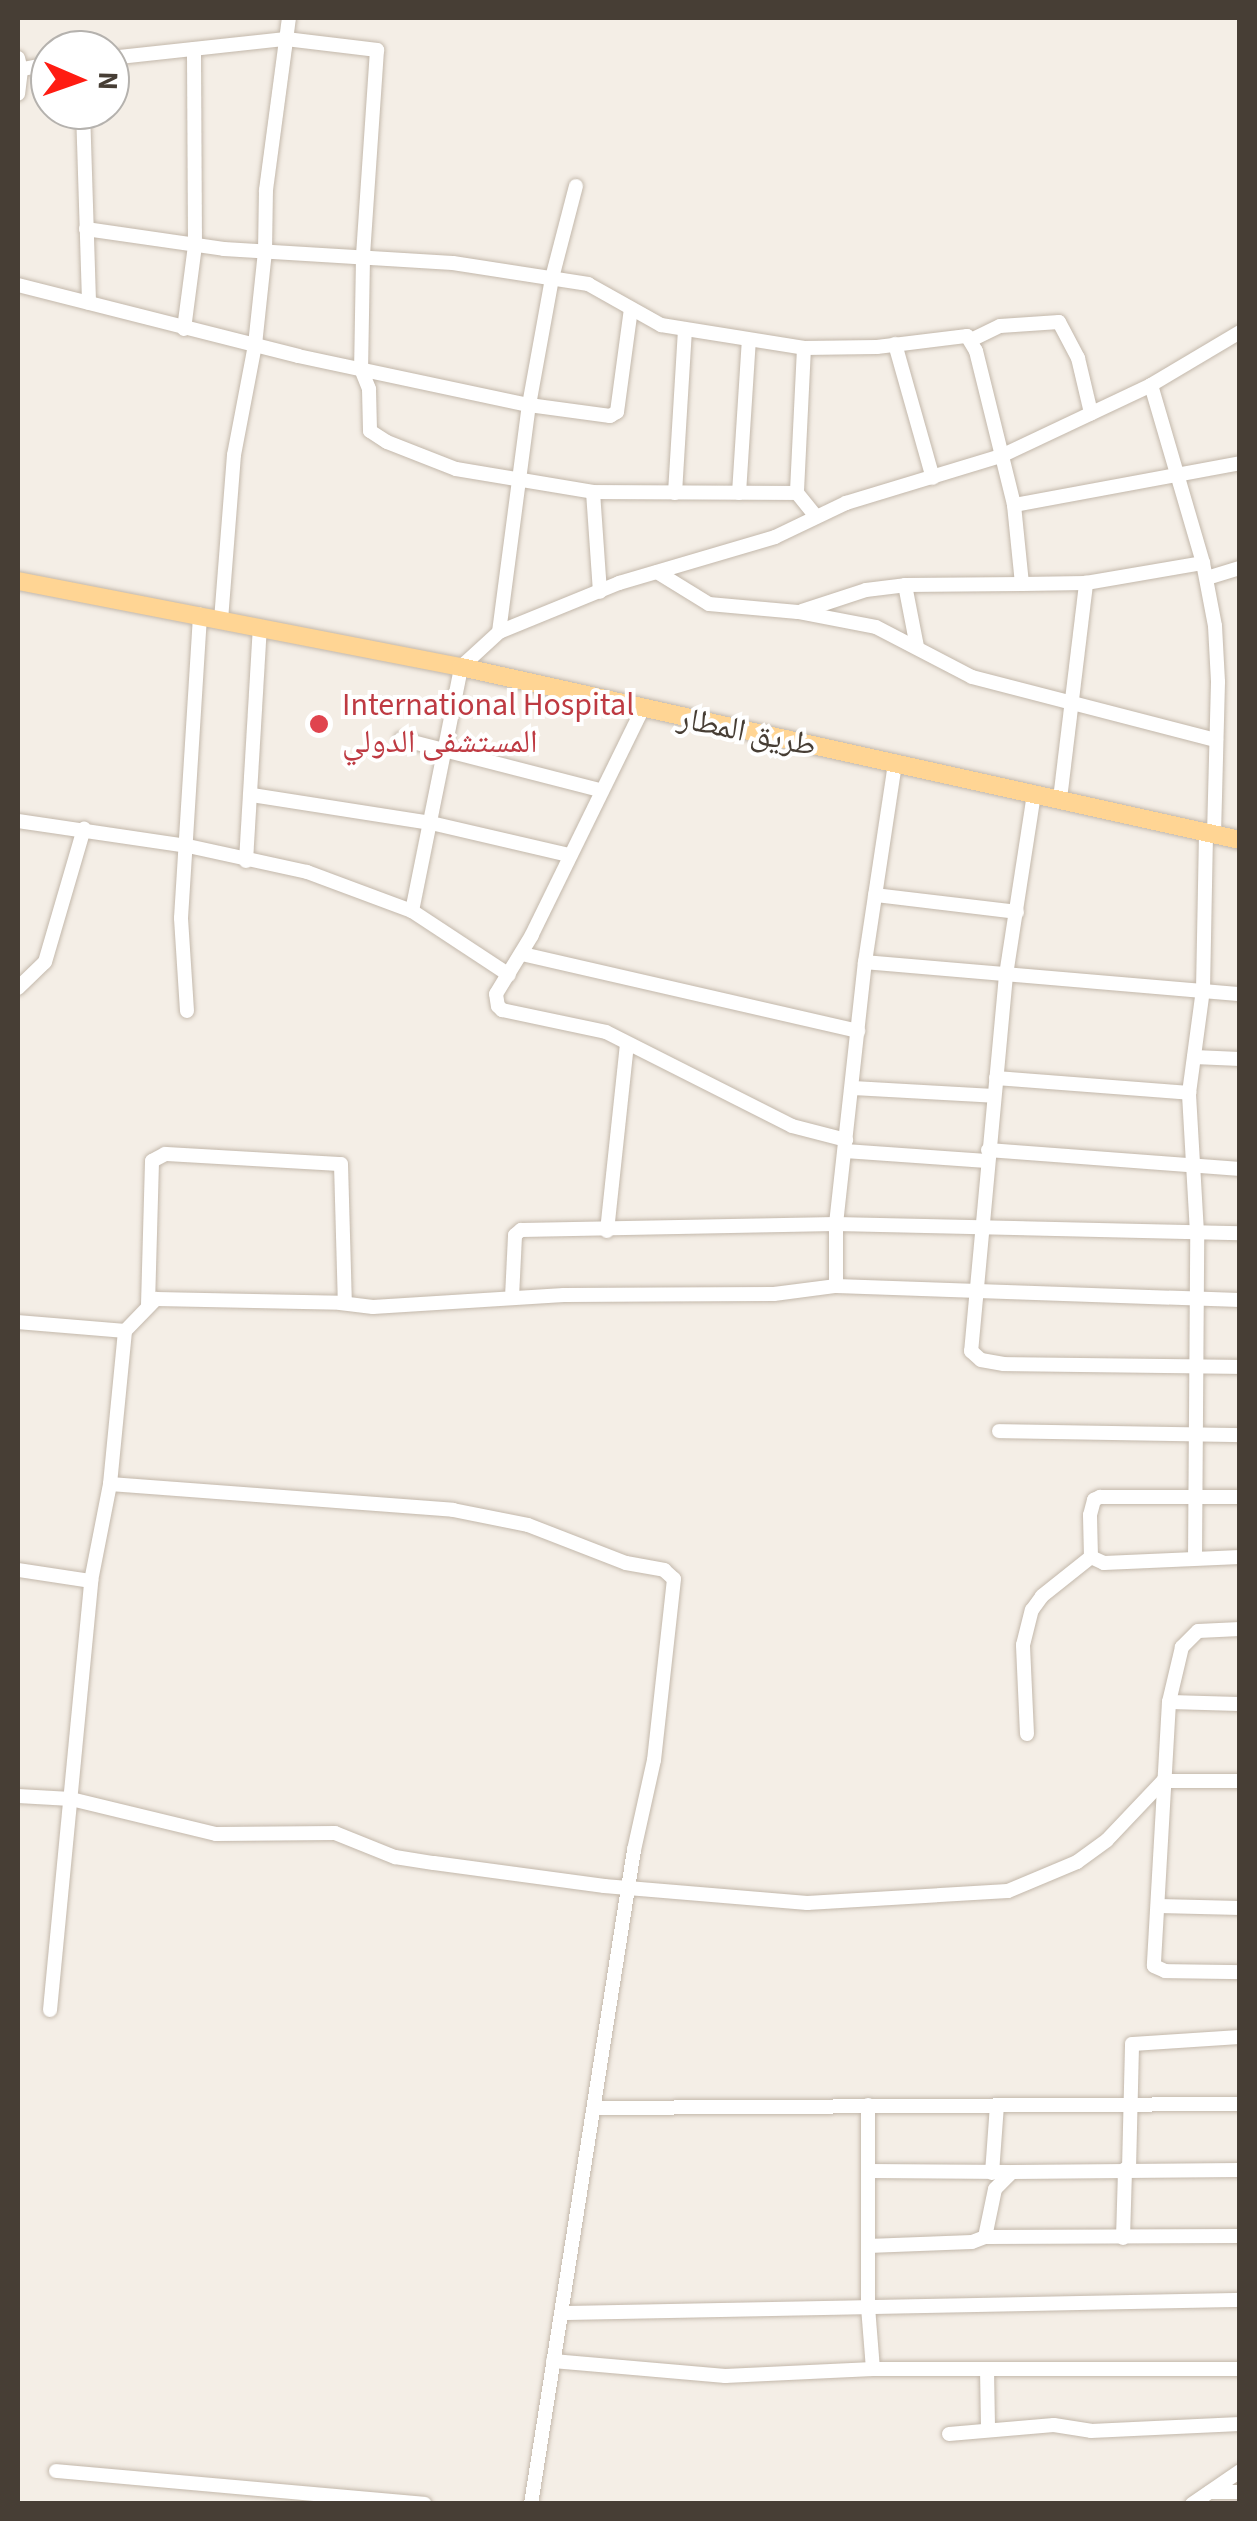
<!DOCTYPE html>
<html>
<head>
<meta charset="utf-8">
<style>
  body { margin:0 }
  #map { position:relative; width:1257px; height:2521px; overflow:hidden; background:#f4eee6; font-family:"Source Sans 3","Noto Naskh Arabic",sans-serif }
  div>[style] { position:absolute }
  .roads { filter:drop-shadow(0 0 2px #c3b8ab) drop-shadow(0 0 2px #c3b8ab) }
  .minor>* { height:14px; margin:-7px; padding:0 7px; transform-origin:7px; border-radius:7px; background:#fff }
  .major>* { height:18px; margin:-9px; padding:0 9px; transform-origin:9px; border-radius:9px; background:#ffd594 }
  .dots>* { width:28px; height:28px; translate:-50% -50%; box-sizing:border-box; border:5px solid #fff; border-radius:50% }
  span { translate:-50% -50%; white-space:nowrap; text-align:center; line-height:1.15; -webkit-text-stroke:8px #fff; paint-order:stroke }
  .health-label { font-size:32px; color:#be3a42 }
  .left { translate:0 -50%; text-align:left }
  .street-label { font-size:32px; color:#473e35 }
  .frame { position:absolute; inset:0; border:20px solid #473e35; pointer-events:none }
  .north { position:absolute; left:30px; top:30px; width:100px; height:100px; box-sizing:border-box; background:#fff; border:2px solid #b5b2ae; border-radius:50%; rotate:92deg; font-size:28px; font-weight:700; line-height:40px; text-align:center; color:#473e35 }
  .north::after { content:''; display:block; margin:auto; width:35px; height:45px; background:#ff1c12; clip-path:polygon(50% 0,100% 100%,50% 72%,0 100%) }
</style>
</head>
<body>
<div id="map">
  <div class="roads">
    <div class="minor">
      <i style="left:18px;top:58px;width:12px;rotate:76deg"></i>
      <i style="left:21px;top:70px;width:24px;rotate:97deg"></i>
      <i style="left:110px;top:58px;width:177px;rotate:-6.2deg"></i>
      <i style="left:286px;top:39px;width:92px;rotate:6.9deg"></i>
      <i style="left:377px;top:50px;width:208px;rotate:93.9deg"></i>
      <i style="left:363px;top:258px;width:111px;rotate:91deg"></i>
      <i style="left:361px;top:369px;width:22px;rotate:68deg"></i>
      <i style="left:369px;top:389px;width:42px;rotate:88.6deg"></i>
      <i style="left:370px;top:431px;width:20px;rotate:33deg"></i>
      <i style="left:387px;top:442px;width:74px;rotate:21.4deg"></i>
      <i style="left:456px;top:469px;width:139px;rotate:9.5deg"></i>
      <i style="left:593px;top:492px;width:204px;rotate:0.3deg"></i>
      <i style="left:18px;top:70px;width:33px;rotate:-11deg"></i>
      <i style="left:83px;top:110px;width:193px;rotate:88.2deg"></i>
      <i style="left:86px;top:229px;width:139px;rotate:8.2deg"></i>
      <i style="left:224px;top:249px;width:229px;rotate:3.5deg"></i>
      <i style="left:453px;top:263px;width:137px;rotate:8.8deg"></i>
      <i style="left:588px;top:284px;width:84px;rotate:29.3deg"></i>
      <i style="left:661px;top:325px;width:145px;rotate:9.1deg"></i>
      <i style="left:804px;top:348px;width:73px;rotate:-0.8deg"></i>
      <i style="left:877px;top:347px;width:91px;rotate:-7deg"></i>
      <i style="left:967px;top:336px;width:17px;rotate:59deg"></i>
      <i style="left:976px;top:351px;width:159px;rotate:76.1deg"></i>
      <i style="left:1014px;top:505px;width:79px;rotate:84.2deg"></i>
      <i style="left:1022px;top:584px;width:64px;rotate:-0.9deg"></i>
      <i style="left:1086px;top:583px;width:119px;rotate:-9.7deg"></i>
      <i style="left:18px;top:285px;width:289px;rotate:14.2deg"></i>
      <i style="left:298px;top:356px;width:236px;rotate:12deg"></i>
      <i style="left:529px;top:405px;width:82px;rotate:7.7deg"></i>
      <i style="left:610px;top:416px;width:8px;rotate:-30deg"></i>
      <i style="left:617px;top:412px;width:104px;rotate:-82.3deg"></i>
      <i style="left:184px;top:329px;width:85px;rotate:-82.5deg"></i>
      <i style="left:195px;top:245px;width:196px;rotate:-90.3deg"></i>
      <i style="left:971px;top:340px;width:32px;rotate:-26deg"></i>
      <i style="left:1000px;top:326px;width:59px;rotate:-3.9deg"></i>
      <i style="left:1059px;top:322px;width:41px;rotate:62.2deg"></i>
      <i style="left:1078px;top:358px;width:57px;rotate:76.7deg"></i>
      <i style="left:895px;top:344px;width:139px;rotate:74.2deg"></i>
      <i style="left:804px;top:348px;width:145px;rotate:92.8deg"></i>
      <i style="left:797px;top:493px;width:27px;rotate:51deg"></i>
      <i style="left:1151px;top:385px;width:185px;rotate:73.7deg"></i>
      <i style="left:1203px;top:563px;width:64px;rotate:79.2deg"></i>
      <i style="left:1215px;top:626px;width:56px;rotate:86.9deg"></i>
      <i style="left:1218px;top:682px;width:153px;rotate:91.5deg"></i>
      <i style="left:593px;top:492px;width:100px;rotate:86deg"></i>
      <i style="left:675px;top:493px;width:164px;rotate:-86.5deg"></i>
      <i style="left:739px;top:493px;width:153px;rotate:-86.3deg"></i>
      <i style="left:1014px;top:505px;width:230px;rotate:-10.5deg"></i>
      <i style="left:657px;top:572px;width:61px;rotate:31.6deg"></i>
      <i style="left:709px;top:604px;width:89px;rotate:5.1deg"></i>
      <i style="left:798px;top:612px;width:79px;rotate:10.9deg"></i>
      <i style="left:876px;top:627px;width:108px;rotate:27.5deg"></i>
      <i style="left:972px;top:677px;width:252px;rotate:14.5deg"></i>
      <i style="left:1207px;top:578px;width:34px;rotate:-17deg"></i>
      <i style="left:905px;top:585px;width:63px;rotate:79deg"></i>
      <i style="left:802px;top:611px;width:67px;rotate:-18.2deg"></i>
      <i style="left:866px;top:590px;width:39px;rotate:-7deg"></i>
      <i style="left:905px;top:585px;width:117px;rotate:-0.5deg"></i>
      <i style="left:221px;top:620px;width:166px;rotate:-85.5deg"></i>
      <i style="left:234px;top:455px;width:112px;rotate:-79.2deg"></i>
      <i style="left:255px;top:345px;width:94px;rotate:-83.9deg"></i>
      <i style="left:265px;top:252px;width:62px;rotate:-89.1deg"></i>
      <i style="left:266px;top:190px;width:174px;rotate:-82.4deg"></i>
      <i style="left:499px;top:632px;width:229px;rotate:-82.5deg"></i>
      <i style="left:529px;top:405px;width:129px;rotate:-79.7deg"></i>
      <i style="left:552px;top:278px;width:95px;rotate:-75.4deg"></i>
      <i style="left:642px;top:710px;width:250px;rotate:116.1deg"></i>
      <i style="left:532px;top:935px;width:69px;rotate:121.4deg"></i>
      <i style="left:496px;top:994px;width:12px;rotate:81deg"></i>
      <i style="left:498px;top:1006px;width:6px;rotate:45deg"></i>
      <i style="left:502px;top:1010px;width:106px;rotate:11.9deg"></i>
      <i style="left:606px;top:1032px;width:208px;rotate:26.8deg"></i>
      <i style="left:792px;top:1126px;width:56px;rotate:14.5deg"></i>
      <i style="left:401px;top:739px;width:204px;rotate:14.4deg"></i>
      <i style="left:1034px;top:794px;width:183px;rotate:98.8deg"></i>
      <i style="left:1006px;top:975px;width:378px;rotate:95.3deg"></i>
      <i style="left:971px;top:1351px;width:13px;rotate:42deg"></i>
      <i style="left:981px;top:1360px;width:23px;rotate:10deg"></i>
      <i style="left:1004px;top:1364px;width:236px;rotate:0.7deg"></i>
      <i style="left:252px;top:795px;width:181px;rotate:8.9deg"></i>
      <i style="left:431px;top:823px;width:142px;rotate:13.1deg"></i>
      <i style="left:1060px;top:799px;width:218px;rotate:-83.1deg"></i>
      <i style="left:18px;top:821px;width:172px;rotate:8.4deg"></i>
      <i style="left:188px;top:846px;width:122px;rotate:12.3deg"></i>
      <i style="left:307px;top:872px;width:112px;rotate:20.4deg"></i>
      <i style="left:412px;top:911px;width:116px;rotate:33.4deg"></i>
      <i style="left:246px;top:861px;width:233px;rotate:-86.6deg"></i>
      <i style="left:875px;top:895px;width:143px;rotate:6.8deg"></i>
      <i style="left:412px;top:911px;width:249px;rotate:-78.6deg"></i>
      <i style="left:461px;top:667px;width:52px;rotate:-42.6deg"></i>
      <i style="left:499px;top:632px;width:130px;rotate:-22.2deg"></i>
      <i style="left:619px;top:583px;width:163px;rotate:-16.4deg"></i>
      <i style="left:775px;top:537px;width:79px;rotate:-25.6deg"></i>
      <i style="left:846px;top:503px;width:162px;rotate:-16.9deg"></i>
      <i style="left:1001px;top:456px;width:166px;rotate:-25.3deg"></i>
      <i style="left:1151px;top:385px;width:104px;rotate:-30.8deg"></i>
      <i style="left:522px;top:954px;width:345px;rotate:12.9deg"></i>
      <i style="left:865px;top:962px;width:376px;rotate:4.9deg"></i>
      <i style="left:18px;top:988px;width:37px;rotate:-44deg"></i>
      <i style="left:45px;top:962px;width:139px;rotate:-73.7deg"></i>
      <i style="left:187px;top:1011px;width:93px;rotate:-93.7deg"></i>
      <i style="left:181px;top:918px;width:304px;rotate:-86.4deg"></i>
      <i style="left:1194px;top:1057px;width:46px;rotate:2.5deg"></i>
      <i style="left:996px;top:1078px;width:194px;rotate:4.4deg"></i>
      <i style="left:853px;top:1088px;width:141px;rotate:3.2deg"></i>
      <i style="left:988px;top:1150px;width:253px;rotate:4.3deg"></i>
      <i style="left:845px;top:1151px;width:142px;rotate:4deg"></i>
      <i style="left:607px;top:1231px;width:188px;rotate:-83.9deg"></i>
      <i style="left:836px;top:1286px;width:62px;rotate:-90deg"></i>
      <i style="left:836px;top:1224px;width:264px;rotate:-83.7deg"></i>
      <i style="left:865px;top:962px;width:201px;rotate:-81.4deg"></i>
      <i style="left:512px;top:1297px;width:62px;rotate:-87.2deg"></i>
      <i style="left:515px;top:1235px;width:8px;rotate:-40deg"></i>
      <i style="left:521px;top:1230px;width:315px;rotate:-1.1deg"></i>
      <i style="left:836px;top:1224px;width:404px;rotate:1.3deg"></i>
      <i style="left:148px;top:1305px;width:144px;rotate:-88.4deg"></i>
      <i style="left:152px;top:1161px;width:15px;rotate:-28deg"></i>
      <i style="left:165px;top:1154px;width:176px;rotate:3.3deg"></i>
      <i style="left:341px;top:1164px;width:139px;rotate:88.4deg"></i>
      <i style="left:18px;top:1322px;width:107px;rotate:4.8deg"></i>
      <i style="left:999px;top:1431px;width:241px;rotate:1deg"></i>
      <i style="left:110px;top:1484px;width:344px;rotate:4.3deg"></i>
      <i style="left:453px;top:1510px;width:76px;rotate:11.3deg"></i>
      <i style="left:528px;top:1525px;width:105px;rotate:21.2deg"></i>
      <i style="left:626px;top:1563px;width:39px;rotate:10deg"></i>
      <i style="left:664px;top:1570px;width:13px;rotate:42deg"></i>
      <i style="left:674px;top:1579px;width:182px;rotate:96.3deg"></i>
      <i style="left:654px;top:1760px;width:92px;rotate:102.5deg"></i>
      <i style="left:634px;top:1850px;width:662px;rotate:98.95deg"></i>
      <i style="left:1091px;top:1557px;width:42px;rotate:-91.4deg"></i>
      <i style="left:1090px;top:1515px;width:16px;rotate:-75deg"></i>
      <i style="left:1094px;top:1500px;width:7px;rotate:-27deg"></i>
      <i style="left:1100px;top:1497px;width:140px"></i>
      <i style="left:1091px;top:1557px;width:14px;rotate:25deg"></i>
      <i style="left:1104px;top:1563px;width:136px;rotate:-2.5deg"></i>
      <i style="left:1195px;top:1558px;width:325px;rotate:-89.6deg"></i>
      <i style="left:1197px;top:1233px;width:140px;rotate:-93.3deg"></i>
      <i style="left:1189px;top:1093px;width:104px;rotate:-82.3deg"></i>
      <i style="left:1203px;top:990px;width:157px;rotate:-88.9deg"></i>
      <i style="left:18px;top:1570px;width:74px;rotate:8.6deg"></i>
      <i style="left:1240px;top:1629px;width:42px;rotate:177.3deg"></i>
      <i style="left:1198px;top:1631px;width:23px;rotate:135deg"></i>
      <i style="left:1182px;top:1647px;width:57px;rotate:103.3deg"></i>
      <i style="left:1169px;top:1702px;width:264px;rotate:93.3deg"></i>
      <i style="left:1154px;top:1966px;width:12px;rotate:24deg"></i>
      <i style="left:1165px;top:1971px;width:75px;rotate:0.8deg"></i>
      <i style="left:1169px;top:1702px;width:71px;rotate:1.6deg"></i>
      <i style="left:1027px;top:1734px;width:89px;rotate:-92.6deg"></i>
      <i style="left:1023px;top:1645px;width:36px;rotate:-76deg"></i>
      <i style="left:1032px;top:1610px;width:17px;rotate:-54deg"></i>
      <i style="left:1042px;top:1596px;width:63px;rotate:-38.5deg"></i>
      <i style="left:18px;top:1796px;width:53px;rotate:3.2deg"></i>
      <i style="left:71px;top:1799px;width:149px;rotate:13.6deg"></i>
      <i style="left:216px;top:1834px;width:119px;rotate:-0.5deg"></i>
      <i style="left:335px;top:1833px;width:65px;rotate:21.8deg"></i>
      <i style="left:395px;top:1857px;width:39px;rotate:9deg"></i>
      <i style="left:434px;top:1863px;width:172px;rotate:7.7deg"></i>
      <i style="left:604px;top:1886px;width:204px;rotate:4.8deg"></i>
      <i style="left:807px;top:1903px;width:201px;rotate:-3.4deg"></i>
      <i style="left:1008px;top:1891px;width:75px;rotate:-22.8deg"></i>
      <i style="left:1077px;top:1862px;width:37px;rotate:-36deg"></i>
      <i style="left:1107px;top:1840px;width:81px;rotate:-46.5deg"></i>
      <i style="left:1163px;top:1781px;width:77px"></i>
      <i style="left:1159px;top:1906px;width:81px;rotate:1.4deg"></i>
      <i style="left:50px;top:2010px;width:431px;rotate:-84.5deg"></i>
      <i style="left:91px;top:1581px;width:99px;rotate:-78.9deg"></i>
      <i style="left:110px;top:1484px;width:154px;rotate:-84.4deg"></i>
      <i style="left:125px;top:1331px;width:45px;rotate:-45.9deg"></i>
      <i style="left:156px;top:1299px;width:184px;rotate:1.2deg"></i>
      <i style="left:340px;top:1303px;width:33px;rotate:7deg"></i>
      <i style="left:373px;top:1307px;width:191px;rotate:-3.6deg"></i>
      <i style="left:564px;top:1295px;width:210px;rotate:-0.3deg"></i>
      <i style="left:774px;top:1294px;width:63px;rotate:-7.4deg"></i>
      <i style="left:836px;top:1286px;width:404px;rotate:2deg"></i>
      <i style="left:596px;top:2108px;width:644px;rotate:-0.36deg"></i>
      <i style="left:1129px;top:2169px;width:125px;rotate:-88.6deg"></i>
      <i style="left:1132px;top:2044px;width:108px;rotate:-3.7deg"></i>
      <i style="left:870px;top:2171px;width:139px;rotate:0.4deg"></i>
      <i style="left:992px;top:2173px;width:68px;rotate:-85.8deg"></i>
      <i style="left:985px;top:2237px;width:255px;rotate:-0.2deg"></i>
      <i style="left:1123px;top:2238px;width:69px;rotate:-88.3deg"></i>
      <i style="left:868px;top:2246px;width:104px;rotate:-2.2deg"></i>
      <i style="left:972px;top:2242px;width:14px;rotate:-21deg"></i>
      <i style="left:985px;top:2237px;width:49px;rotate:-78.2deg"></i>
      <i style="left:995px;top:2189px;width:24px;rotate:-45deg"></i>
      <i style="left:1012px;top:2172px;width:228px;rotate:-0.5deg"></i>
      <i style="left:1240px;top:2300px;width:372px;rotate:178.9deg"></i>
      <i style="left:868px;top:2307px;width:62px;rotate:85.4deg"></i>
      <i style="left:873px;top:2369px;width:367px"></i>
      <i style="left:561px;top:2313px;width:307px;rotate:-1.1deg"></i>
      <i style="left:868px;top:2307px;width:202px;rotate:-90deg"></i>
      <i style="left:553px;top:2361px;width:173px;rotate:5deg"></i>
      <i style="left:725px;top:2376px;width:148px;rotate:-2.7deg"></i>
      <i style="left:987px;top:2369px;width:59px;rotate:89deg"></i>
      <i style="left:949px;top:2434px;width:105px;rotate:-4.9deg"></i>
      <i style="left:1054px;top:2425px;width:37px;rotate:9deg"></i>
      <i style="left:1091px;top:2431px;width:149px;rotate:-2.7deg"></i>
      <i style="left:56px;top:2471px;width:370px;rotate:5.1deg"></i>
      <i style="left:1210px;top:2492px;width:30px"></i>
      <i style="left:1192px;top:2504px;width:58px;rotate:-34.5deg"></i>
    </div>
    <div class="major">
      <i style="left:18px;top:581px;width:451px;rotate:11deg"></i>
      <i style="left:461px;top:667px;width:798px;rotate:12.52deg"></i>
    </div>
  </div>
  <div class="dots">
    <i style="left:319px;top:724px;background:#e0444e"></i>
  </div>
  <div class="health-label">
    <span class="left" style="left:342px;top:724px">International Hospital<br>المستشفى الدولي</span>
  </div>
  <div class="street-label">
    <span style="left:747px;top:732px;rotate:12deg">طريق المطار</span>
  </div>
  <div class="frame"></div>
  <div class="north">N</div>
</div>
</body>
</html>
